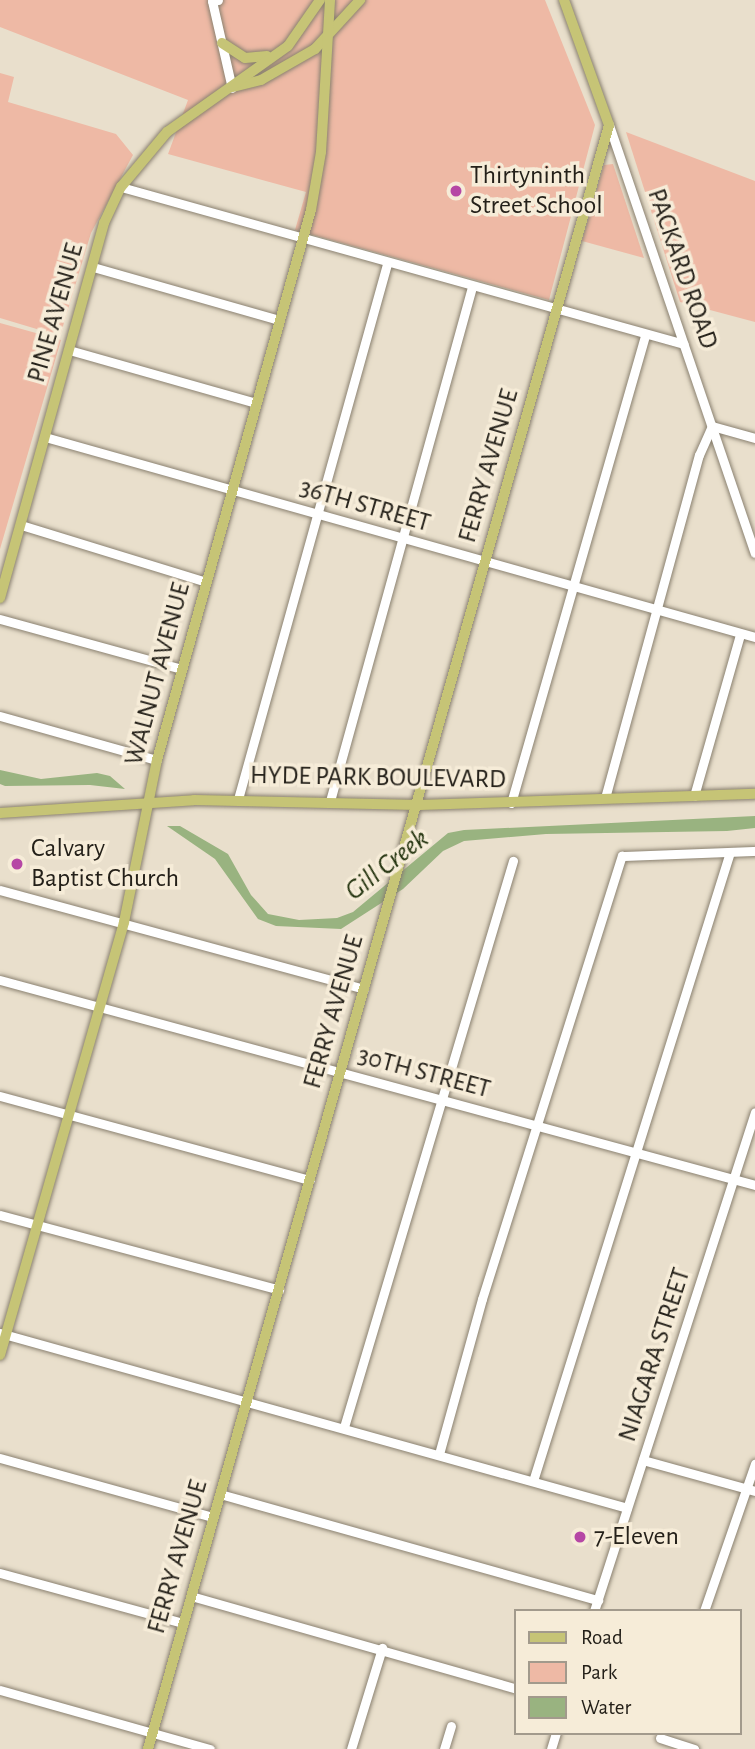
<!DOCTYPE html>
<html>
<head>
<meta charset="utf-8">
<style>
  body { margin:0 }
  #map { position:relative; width:755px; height:1749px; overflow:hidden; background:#e9dfcc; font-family:"Alegreya Sans",sans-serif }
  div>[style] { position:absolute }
  .green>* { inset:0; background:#eeb9a5 }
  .water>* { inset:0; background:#99b380 }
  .roads { filter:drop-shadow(0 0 2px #8a8170) drop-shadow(0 0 2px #8a8170) }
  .minor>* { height:9px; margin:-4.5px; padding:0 4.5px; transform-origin:4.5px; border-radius:4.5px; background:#fff }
  .major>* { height:10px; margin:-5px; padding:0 5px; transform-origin:5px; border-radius:5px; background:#c6c476 }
  .dots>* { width:19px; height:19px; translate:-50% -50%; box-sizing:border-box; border:4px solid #f6ecd8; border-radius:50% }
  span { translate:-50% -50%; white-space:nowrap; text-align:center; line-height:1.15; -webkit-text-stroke:7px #f6ecd8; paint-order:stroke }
  .poi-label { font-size:26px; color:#242019 }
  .left { translate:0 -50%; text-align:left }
  .street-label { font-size:26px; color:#242019 }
  .water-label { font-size:28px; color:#21310c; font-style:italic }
  .legend { position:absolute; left:514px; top:1609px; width:228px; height:126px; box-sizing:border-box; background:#f6ecd8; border:2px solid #a29a8c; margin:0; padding:9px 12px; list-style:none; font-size:21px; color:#242019 }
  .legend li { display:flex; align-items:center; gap:14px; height:35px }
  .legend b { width:35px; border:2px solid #a29a8c }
</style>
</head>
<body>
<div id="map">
  <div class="green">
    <i style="clip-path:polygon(0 0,545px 0,595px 125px,549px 300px,295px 230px,306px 192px,168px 154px,188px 100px,0 27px)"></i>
    <i style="clip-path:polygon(0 73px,14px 77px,8px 102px,116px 134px,133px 155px,91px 233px,60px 336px,0 318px)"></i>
    <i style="clip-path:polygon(626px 132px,755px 181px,755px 322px,680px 302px)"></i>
    <i style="clip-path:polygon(613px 164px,644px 258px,582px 241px,604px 165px)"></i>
    <i style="clip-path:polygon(0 323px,61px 340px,0 549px)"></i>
  </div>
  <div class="water">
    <i style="clip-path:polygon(0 770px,41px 779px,97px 773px,110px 776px,125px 789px,90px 785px,5px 786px,0 784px)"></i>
    <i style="clip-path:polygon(755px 816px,755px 828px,727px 831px,546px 834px,464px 841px,443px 851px,403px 889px,341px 929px,276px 926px,258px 919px,215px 859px,167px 826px,180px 826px,228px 854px,251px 895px,268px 914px,299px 920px,337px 918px,353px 912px,448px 833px,464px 830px)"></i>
  </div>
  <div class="roads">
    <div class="minor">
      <i style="left:218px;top:0;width:6px;rotate:171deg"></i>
      <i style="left:212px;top:1px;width:89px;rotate:77.1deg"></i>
      <i style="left:609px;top:125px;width:452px;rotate:71.2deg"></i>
      <i style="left:121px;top:187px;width:584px;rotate:15.58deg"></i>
      <i style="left:93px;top:267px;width:193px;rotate:15.9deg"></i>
      <i style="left:69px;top:350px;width:194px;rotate:15.8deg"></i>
      <i style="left:45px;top:437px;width:738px;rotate:15.73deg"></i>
      <i style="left:21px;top:525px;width:194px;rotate:17.1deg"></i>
      <i style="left:0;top:619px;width:188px;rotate:15.4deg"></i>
      <i style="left:0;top:716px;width:163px;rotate:15.7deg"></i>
      <i style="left:694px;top:796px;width:168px;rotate:-74.1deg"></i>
      <i style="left:605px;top:798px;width:356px;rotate:-74.7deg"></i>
      <i style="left:699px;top:455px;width:32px;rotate:-66deg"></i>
      <i style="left:712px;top:426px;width:45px;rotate:15.6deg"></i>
      <i style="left:238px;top:799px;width:555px;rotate:-74.44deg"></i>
      <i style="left:330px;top:801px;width:533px;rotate:-74.56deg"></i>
      <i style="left:511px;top:803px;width:487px;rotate:-74deg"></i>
      <i style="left:0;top:890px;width:377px;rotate:15.2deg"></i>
      <i style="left:0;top:980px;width:782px;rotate:15.19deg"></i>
      <i style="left:0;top:1096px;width:321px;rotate:15.2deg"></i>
      <i style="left:0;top:1215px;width:289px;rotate:15deg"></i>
      <i style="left:0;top:1333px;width:651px;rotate:15.59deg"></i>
      <i style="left:344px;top:1427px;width:591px;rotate:-73.38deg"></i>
      <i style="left:439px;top:1454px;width:161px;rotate:-74.5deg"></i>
      <i style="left:482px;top:1299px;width:465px;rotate:-72.5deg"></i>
      <i style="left:622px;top:856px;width:133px;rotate:-2.2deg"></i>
      <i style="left:0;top:1458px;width:221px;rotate:15.5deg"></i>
      <i style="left:643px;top:1460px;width:116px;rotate:15.5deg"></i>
      <i style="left:533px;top:1481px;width:659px;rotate:-72.61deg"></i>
      <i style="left:220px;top:1494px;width:393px;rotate:15.7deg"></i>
      <i style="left:0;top:1573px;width:190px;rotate:15.3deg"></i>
      <i style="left:191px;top:1596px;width:337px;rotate:15.9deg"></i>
      <i style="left:594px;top:1611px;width:524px;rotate:-72.12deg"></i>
      <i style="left:704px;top:1611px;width:156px;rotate:-70.9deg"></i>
      <i style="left:0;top:1690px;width:218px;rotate:15.7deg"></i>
      <i style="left:660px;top:1738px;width:36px;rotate:18deg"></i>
      <i style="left:351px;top:1749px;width:106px;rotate:-72.9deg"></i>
      <i style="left:444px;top:1749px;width:24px;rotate:-73deg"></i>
      <i style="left:551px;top:1749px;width:17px;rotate:-73deg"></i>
    </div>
    <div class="major">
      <i style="left:222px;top:43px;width:27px;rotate:33deg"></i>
      <i style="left:245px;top:58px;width:22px;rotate:-5deg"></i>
      <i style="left:233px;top:87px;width:29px;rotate:-14deg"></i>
      <i style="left:261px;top:80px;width:62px;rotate:-29.9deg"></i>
      <i style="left:315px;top:49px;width:67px;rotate:-47.4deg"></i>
      <i style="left:0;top:598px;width:389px;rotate:-74.5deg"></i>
      <i style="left:104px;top:223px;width:40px;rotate:-65deg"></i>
      <i style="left:121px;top:187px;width:72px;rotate:-50.1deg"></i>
      <i style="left:167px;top:132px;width:148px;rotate:-35.4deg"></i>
      <i style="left:288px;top:46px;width:56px;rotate:-55.2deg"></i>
      <i style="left:0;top:813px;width:194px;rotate:-3.8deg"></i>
      <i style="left:194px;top:800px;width:225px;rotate:1.3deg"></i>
      <i style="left:419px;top:805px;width:336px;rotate:-1.9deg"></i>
      <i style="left:0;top:1355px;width:450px;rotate:-74deg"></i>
      <i style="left:124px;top:922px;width:165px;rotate:-78.5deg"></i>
      <i style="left:157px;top:760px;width:571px;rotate:-74.36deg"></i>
      <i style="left:311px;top:210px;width:59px;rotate:-80.2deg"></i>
      <i style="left:321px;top:152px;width:152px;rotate:-86.6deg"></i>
      <i style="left:148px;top:1749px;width:1688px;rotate:-74.15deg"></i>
      <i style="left:609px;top:125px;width:133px;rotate:-109.8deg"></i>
    </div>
  </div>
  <div class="dots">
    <i style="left:456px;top:191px;background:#b647a5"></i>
    <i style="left:17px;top:864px;background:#b647a5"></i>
    <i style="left:580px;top:1537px;background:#b647a5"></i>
  </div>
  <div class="poi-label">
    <span class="left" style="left:470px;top:191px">Thirtyninth<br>Street School</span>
    <span class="left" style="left:31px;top:864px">Calvary<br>Baptist Church</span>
    <span class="left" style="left:594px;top:1537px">7-Eleven</span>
  </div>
  <div class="street-label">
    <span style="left:682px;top:269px;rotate:71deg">PACKARD ROAD</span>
    <span style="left:56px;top:313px;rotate:-74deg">PINE AVENUE</span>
    <span style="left:489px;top:466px;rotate:-74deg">FERRY AVENUE</span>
    <span style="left:365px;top:506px;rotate:16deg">36TH STREET</span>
    <span style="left:158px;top:674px;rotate:-75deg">WALNUT AVENUE</span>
    <span style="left:378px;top:778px;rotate:1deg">HYDE PARK BOULEVARD</span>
    <span style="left:334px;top:1012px;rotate:-74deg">FERRY AVENUE</span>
    <span style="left:424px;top:1073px;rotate:15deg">30TH STREET</span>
    <span style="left:655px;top:1355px;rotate:-72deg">NIAGARA STREET</span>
    <span style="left:178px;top:1557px;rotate:-74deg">FERRY AVENUE</span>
  </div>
  <div class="water-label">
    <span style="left:387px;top:865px;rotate:-38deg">Gill Creek</span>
  </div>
  <ul class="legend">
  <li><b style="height:9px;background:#c6c476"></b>Road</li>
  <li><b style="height:19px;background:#eeb9a5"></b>Park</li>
  <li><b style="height:19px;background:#99b380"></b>Water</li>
  </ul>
</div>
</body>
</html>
